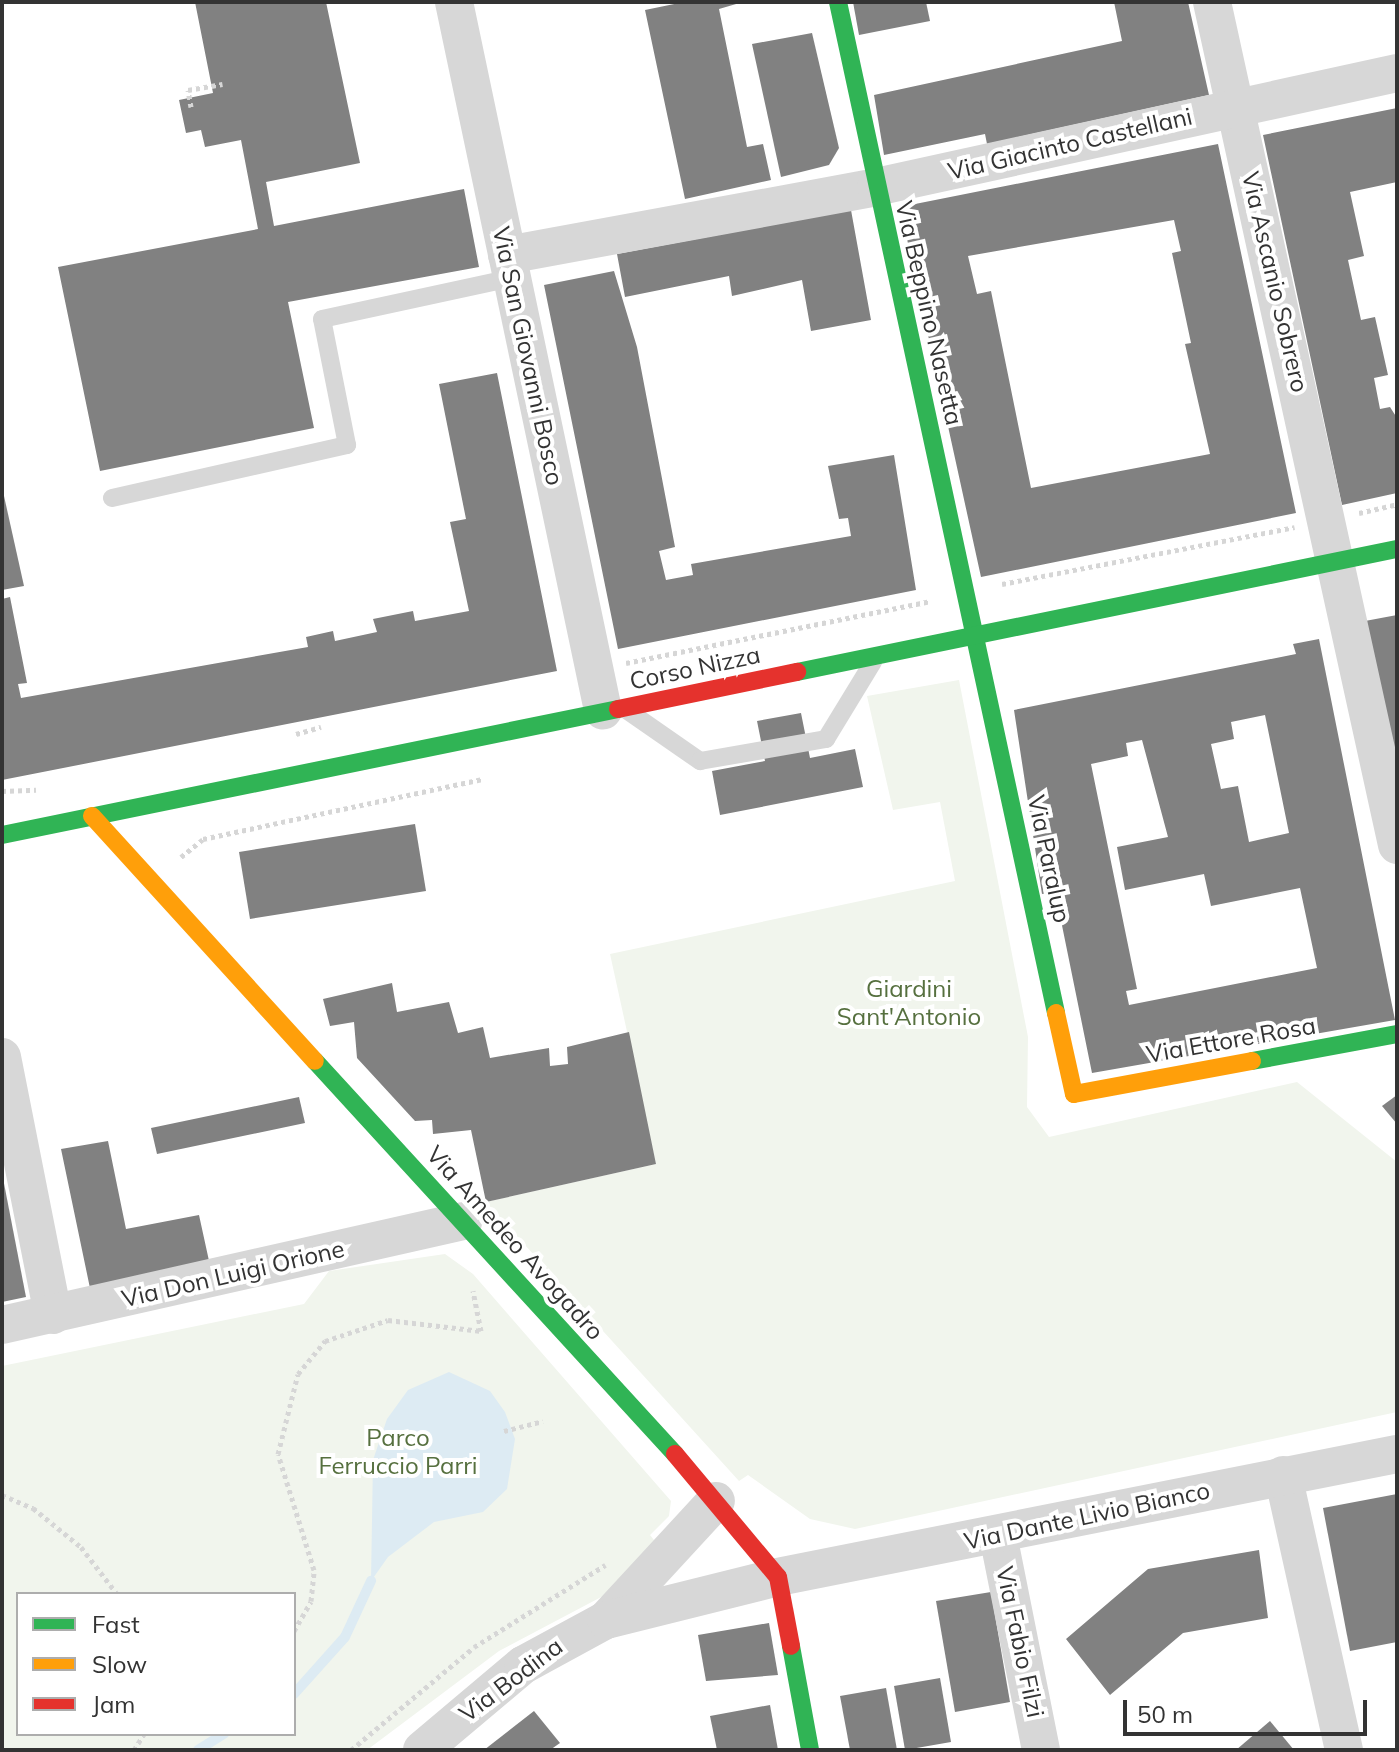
<!DOCTYPE html>
<html>
<head>
<meta charset="utf-8">
<style>
  body { margin:0 }
  #map { position:relative; width:1399px; height:1752px; overflow:hidden; background:#fff; font-family:Mulish,sans-serif }
  div>[style] { position:absolute }
  .green>* { inset:0; background:#f1f5ed }
  .water>* { inset:0; background:#ddebf3 }
  .stream>* { height:10px; margin:-5px; padding:0 5px; transform-origin:5px; border-radius:5px; background:#ddebf3 }
  .building>* { inset:0; background:#818181 }
  .path>* { height:5px; margin-top:-2.5px; transform-origin:0; background:repeating-linear-gradient(90deg,#d6d6d6 0 4px,transparent 0 8px) }
  .lane>* { height:18px; margin:-9px; padding:0 9px; transform-origin:9px; border-radius:9px; background:#d7d7d7 }
  .street>* { height:38px; margin:-19px; padding:0 19px; transform-origin:19px; border-radius:19px; background:#d7d7d7 }
  .fast>* { height:18px; margin:-9px; padding:0 9px; transform-origin:9px; border-radius:9px; background:#30b455 }
  .slow>* { height:18px; margin:-9px; padding:0 9px; transform-origin:9px; border-radius:9px; background:#ff9f0a }
  .jam>* { height:18px; margin:-9px; padding:0 9px; transform-origin:9px; border-radius:9px; background:#e5322d }
  span { translate:-50% -50%; white-space:nowrap; text-align:center; line-height:1.15; -webkit-text-stroke:8px #fff; paint-order:stroke }
  .street-label { font-size:24px; color:#333 }
  .park-label { font-size:24px; color:#56703f }
  .frame { position:absolute; inset:0; border:4px solid #333; pointer-events:none }
  .legend { position:absolute; left:16px; top:1592px; width:280px; height:144px; box-sizing:border-box; background:#fff; border:2px solid #adadad; margin:0; padding:10px 14px; list-style:none; font-size:24px; color:#333 }
  .legend li { display:flex; align-items:center; gap:16px; height:40px }
  .legend b { width:40px; border:2px solid #adadad }
  .scale { position:absolute; left:1123px; top:1700px; width:244px; height:36px; box-sizing:border-box; border:4px solid #333; border-top:0; padding-left:10px; font-size:24px; line-height:28px; white-space:nowrap; color:#333; -webkit-text-stroke:6px #fff; paint-order:stroke }
</style>
</head>
<body>
<div id="map">
  <div class="green">
    <i style="clip-path:polygon(959px 680px,1028px 1037px,1027px 1107px,1049px 1137px,1297px 1082px,1397px 1162px,1397px 1412px,855px 1529px,810px 1519px,748px 1475px,739px 1481px,486px 1202px,656px 1164px,610px 954px,955px 881px,940px 802px,893px 810px,867px 696px)"></i>
    <i style="clip-path:polygon(evenodd,445px 1254px,473px 1274px,671px 1501px,669px 1516px,650px 1535px,658px 1545px,605px 1595px,499px 1651px,367px 1750px,2px 1750px,2px 1366px,304px 1304px,329px 1271px,445px 1254px,18px 1594px,294px 1594px,294px 1734px,18px 1734px,18px 1594px)"></i>
  </div>
  <div class="water">
    <i style="clip-path:polygon(449px 1372px,490px 1391px,505px 1412px,515px 1439px,507px 1489px,483px 1512px,434px 1522px,388px 1557px,371px 1581px,373px 1460px,387px 1419px,408px 1390px)"></i>
  </div>
  <div class="stream">
    <i style="left:294px;top:1694px;width:76px;rotate:-48.2deg"></i>
    <i style="left:345px;top:1637px;width:62px;rotate:-65.1deg"></i>
    <i style="left:198px;top:1750px;width:31px;rotate:-32deg"></i>
  </div>
  <div class="building">
    <i style="clip-path:polygon(195px 2px,326px 2px,360px 163px,266px 182px,274px 226px,464px 189px,479px 267px,288px 302px,314px 428px,100px 471px,58px 267px,258px 229px,241px 140px,205px 147px,201px 130px,186px 133px,179px 100px,213px 93px)"></i>
    <i style="clip-path:polygon(684px 2px,743px 2px,719px 9px,747px 147px,763px 144px,771px 180px,685px 199px,645px 10px)"></i>
    <i style="clip-path:polygon(853px 2px,926px 2px,930px 21px,859px 35px)"></i>
    <i style="clip-path:polygon(1114px 2px,1188px 2px,1209px 95px,987px 144px,985px 134px,884px 155px,874px 95px,1122px 41px)"></i>
    <i style="clip-path:polygon(812px 33px,839px 148px,829px 165px,781px 177px,752px 44px)"></i>
    <i style="clip-path:polygon(1397px 108px,1397px 182px,1350px 192px,1364px 256px,1348px 260px,1361px 320px,1375px 317px,1388px 375px,1374px 378px,1380px 409px,1390px 407px,1397px 418px,1397px 493px,1342px 505px,1263px 135px)"></i>
    <i style="clip-path:polygon(evenodd,1218px 144px,1296px 513px,981px 577px,900px 207px,1218px 144px,1174px 220px,1181px 251px,1172px 253px,1191px 343px,1185px 344px,1210px 454px,1031px 488px,991px 291px,977px 294px,968px 256px,1174px 220px)"></i>
    <i style="clip-path:polygon(851px 210px,871px 320px,811px 331px,802px 280px,732px 296px,729px 276px,625px 297px,617px 254px)"></i>
    <i style="clip-path:polygon(614px 271px,637px 347px,675px 547px,659px 551px,666px 580px,693px 575px,691px 564px,851px 536px,848px 518px,839px 519px,828px 466px,894px 455px,916px 590px,618px 649px,544px 285px)"></i>
    <i style="clip-path:polygon(497px 373px,557px 671px,2px 780px,2px 599px,10px 597px,27px 683px,18px 684px,21px 698px,308px 647px,306px 637px,333px 631px,335px 641px,377px 632px,373px 619px,413px 611px,415px 621px,469px 611px,450px 522px,466px 519px,439px 384px)"></i>
    <i style="clip-path:polygon(2px 487px,24px 586px,2px 590px)"></i>
    <i style="clip-path:polygon(1397px 615px,1397px 769px,1365px 621px)"></i>
    <i style="clip-path:polygon(evenodd,1319px 639px,1395px 1020px,1092px 1073px,1055px 891px,1042px 894px,1014px 710px,1296px 654px,1293px 644px,1319px 639px,1265px 715px,1289px 833px,1249px 842px,1238px 786px,1221px 789px,1211px 744px,1234px 739px,1231px 722px,1265px 715px,1319px 639px,1142px 740px,1168px 837px,1117px 847px,1125px 890px,1204px 874px,1211px 906px,1300px 888px,1317px 968px,1129px 1005px,1126px 991px,1137px 989px,1091px 764px,1128px 756px,1126px 743px,1142px 740px)"></i>
    <i style="clip-path:polygon(801px 713px,810px 758px,855px 749px,863px 787px,720px 815px,712px 771px,765px 761px,757px 721px)"></i>
    <i style="clip-path:polygon(415px 824px,426px 891px,250px 919px,239px 852px)"></i>
    <i style="clip-path:polygon(392px 983px,397px 1012px,449px 1002px,458px 1033px,483px 1027px,490px 1058px,549px 1048px,550px 1066px,568px 1064px,567px 1047px,629px 1032px,656px 1164px,486px 1202px,471px 1130px,433px 1134px,432px 1120px,415px 1121px,357px 1058px,354px 1022px,330px 1026px,323px 999px)"></i>
    <i style="clip-path:polygon(1397px 1095px,1397px 1124px,1382px 1106px)"></i>
    <i style="clip-path:polygon(299px 1097px,305px 1123px,157px 1154px,151px 1128px)"></i>
    <i style="clip-path:polygon(108px 1141px,126px 1229px,199px 1215px,211px 1270px,91px 1293px,61px 1149px)"></i>
    <i style="clip-path:polygon(2px 1173px,26px 1297px,2px 1302px)"></i>
    <i style="clip-path:polygon(1397px 1494px,1397px 1642px,1350px 1651px,1323px 1508px)"></i>
    <i style="clip-path:polygon(1259px 1550px,1268px 1618px,1183px 1633px,1110px 1695px,1066px 1639px,1148px 1569px)"></i>
    <i style="clip-path:polygon(991px 1592px,1010px 1702px,955px 1712px,936px 1601px)"></i>
    <i style="clip-path:polygon(769px 1623px,778px 1675px,706px 1681px,698px 1635px)"></i>
    <i style="clip-path:polygon(940px 1678px,951px 1742px,905px 1750px,894px 1686px)"></i>
    <i style="clip-path:polygon(886px 1688px,897px 1750px,850px 1750px,840px 1696px)"></i>
    <i style="clip-path:polygon(770px 1705px,778px 1750px,717px 1750px,710px 1716px)"></i>
    <i style="clip-path:polygon(534px 1711px,560px 1743px,550px 1750px,484px 1750px)"></i>
    <i style="clip-path:polygon(1270px 1721px,1294px 1750px,1236px 1750px)"></i>
  </div>
  <div class="path">
    <i style="left:191px;top:107px;width:17px;rotate:-100deg"></i>
    <i style="left:188px;top:90px;width:35px;rotate:-10deg"></i>
    <i style="left:1359px;top:513px;width:39px;rotate:-13deg"></i>
    <i style="left:1002px;top:584px;width:298px;rotate:-11deg"></i>
    <i style="left:626px;top:663px;width:310px;rotate:-11.5deg"></i>
    <i style="left:296px;top:734px;width:26px;rotate:-16deg"></i>
    <i style="left:2px;top:791px;width:34px;rotate:-2deg"></i>
    <i style="left:181px;top:857px;width:28px;rotate:-39deg"></i>
    <i style="left:203px;top:839px;width:286px;rotate:-12.1deg"></i>
    <i style="left:504px;top:1431px;width:40px;rotate:-14.4deg"></i>
    <i style="left:2px;top:1495px;width:34px;rotate:23deg"></i>
    <i style="left:33px;top:1508px;width:62px;rotate:39.1deg"></i>
    <i style="left:81px;top:1547px;width:59px;rotate:52.5deg"></i>
    <i style="left:294px;top:1631px;width:34px;rotate:-60deg"></i>
    <i style="left:311px;top:1601px;width:31px;rotate:-84deg"></i>
    <i style="left:314px;top:1570px;width:121px;rotate:-107.2deg"></i>
    <i style="left:278px;top:1454px;width:82px;rotate:-76deg"></i>
    <i style="left:298px;top:1374px;width:43px;rotate:-50.7deg"></i>
    <i style="left:325px;top:1341px;width:66px;rotate:-18.4deg"></i>
    <i style="left:388px;top:1320px;width:94px;rotate:6.7deg"></i>
    <i style="left:481px;top:1331px;width:41px;rotate:-101.3deg"></i>
    <i style="left:134px;top:1750px;width:19px;rotate:-58deg"></i>
    <i style="left:351px;top:1750px;width:160px;rotate:-39.9deg"></i>
    <i style="left:474px;top:1647px;width:155px;rotate:-32deg"></i>
  </div>
  <div class="lane">
    <i style="left:112px;top:498px;width:241px;rotate:-12.7deg"></i>
    <i style="left:347px;top:445px;width:128px;rotate:-101.2deg"></i>
    <i style="left:322px;top:319px;width:193px;rotate:-12.2deg"></i>
    <i style="left:628px;top:711px;width:88px;rotate:34.8deg"></i>
    <i style="left:700px;top:761px;width:128px;rotate:-9.9deg"></i>
    <i style="left:826px;top:739px;width:90px;rotate:-58.6deg"></i>
  </div>
  <div class="street">
    <i style="left:454px;top:2px;width:724px;rotate:78.12deg"></i>
    <i style="left:1212px;top:2px;width:863px;rotate:77.62deg"></i>
    <i style="left:507px;top:255px;width:375px;rotate:-10.4deg"></i>
    <i style="left:876px;top:187px;width:533px;rotate:-12.34deg"></i>
    <i style="left:2px;top:1057px;width:263px;rotate:78.8deg"></i>
    <i style="left:2px;top:1325px;width:473px;rotate:-12.7deg"></i>
    <i style="left:1283px;top:1475px;width:282px;rotate:77.5deg"></i>
    <i style="left:998px;top:1535px;width:219px;rotate:78.7deg"></i>
    <i style="left:606px;top:1620px;width:162px;rotate:-47.3deg"></i>
    <i style="left:422px;top:1750px;width:132px;rotate:-40.1deg"></i>
    <i style="left:523px;top:1665px;width:94px;rotate:-28.5deg"></i>
    <i style="left:606px;top:1620px;width:177px;rotate:-14deg"></i>
    <i style="left:778px;top:1577px;width:631px;rotate:-11.24deg"></i>
  </div>
  <div class="fast">
    <i style="left:838px;top:2px;width:1034px;rotate:77.83deg"></i>
    <i style="left:797px;top:672px;width:612px;rotate:-11.59deg"></i>
    <i style="left:2px;top:835px;width:629px;rotate:-11.56deg"></i>
    <i style="left:315px;top:1061px;width:533px;rotate:47.51deg"></i>
    <i style="left:1252px;top:1061px;width:147px;rotate:-10.5deg"></i>
    <i style="left:791px;top:1646px;width:106px;rotate:79.6deg"></i>
  </div>
  <div class="slow">
    <i style="left:92px;top:816px;width:331px;rotate:47.7deg"></i>
    <i style="left:1056px;top:1013px;width:83px;rotate:77.5deg"></i>
    <i style="left:1074px;top:1094px;width:181px;rotate:-10.5deg"></i>
  </div>
  <div class="jam">
    <i style="left:618px;top:709px;width:183px;rotate:-11.7deg"></i>
    <i style="left:675px;top:1454px;width:160px;rotate:50.1deg"></i>
    <i style="left:778px;top:1577px;width:70px;rotate:79.3deg"></i>
  </div>
  <div class="street-label">
    <span style="left:1070px;top:144px;rotate:-13deg">Via Giacinto Castellani</span>
    <span style="left:1275px;top:282px;rotate:77deg">Via Ascanio Sobrero</span>
    <span style="left:929px;top:313px;rotate:77deg">Via Beppino Nasetta</span>
    <span style="left:528px;top:356px;rotate:78deg">Via San Giovanni Bosco</span>
    <span style="left:695px;top:668px;rotate:-12deg">Corso Nizza</span>
    <span style="left:1049px;top:859px;rotate:78deg">Via Paralup</span>
    <span style="left:1231px;top:1040px;rotate:-10deg">Via Ettore Rosa</span>
    <span style="left:515px;top:1243px;rotate:48deg">Via Amedeo Avogadro</span>
    <span style="left:233px;top:1274px;rotate:-13deg">Via Don Luigi Orione</span>
    <span style="left:1087px;top:1516px;rotate:-12deg">Via Dante Livio Bianco</span>
    <span style="left:1020px;top:1642px;rotate:78deg">Via Fabio Filzi</span>
    <span style="left:511px;top:1680px;rotate:-37deg">Via Bodina</span>
  </div>
  <div class="park-label">
    <span style="left:909px;top:1003px">Giardini<br>Sant'Antonio</span>
    <span style="left:398px;top:1452px">Parco<br>Ferruccio Parri</span>
  </div>
  <div class="frame"></div>
  <ul class="legend">
  <li><b style="height:10px;background:#30b455"></b>Fast</li>
  <li><b style="height:10px;background:#ff9f0a"></b>Slow</li>
  <li><b style="height:10px;background:#e5322d"></b>Jam</li>
  </ul>
  <div class="scale">50 m</div>
</div>
</body>
</html>
